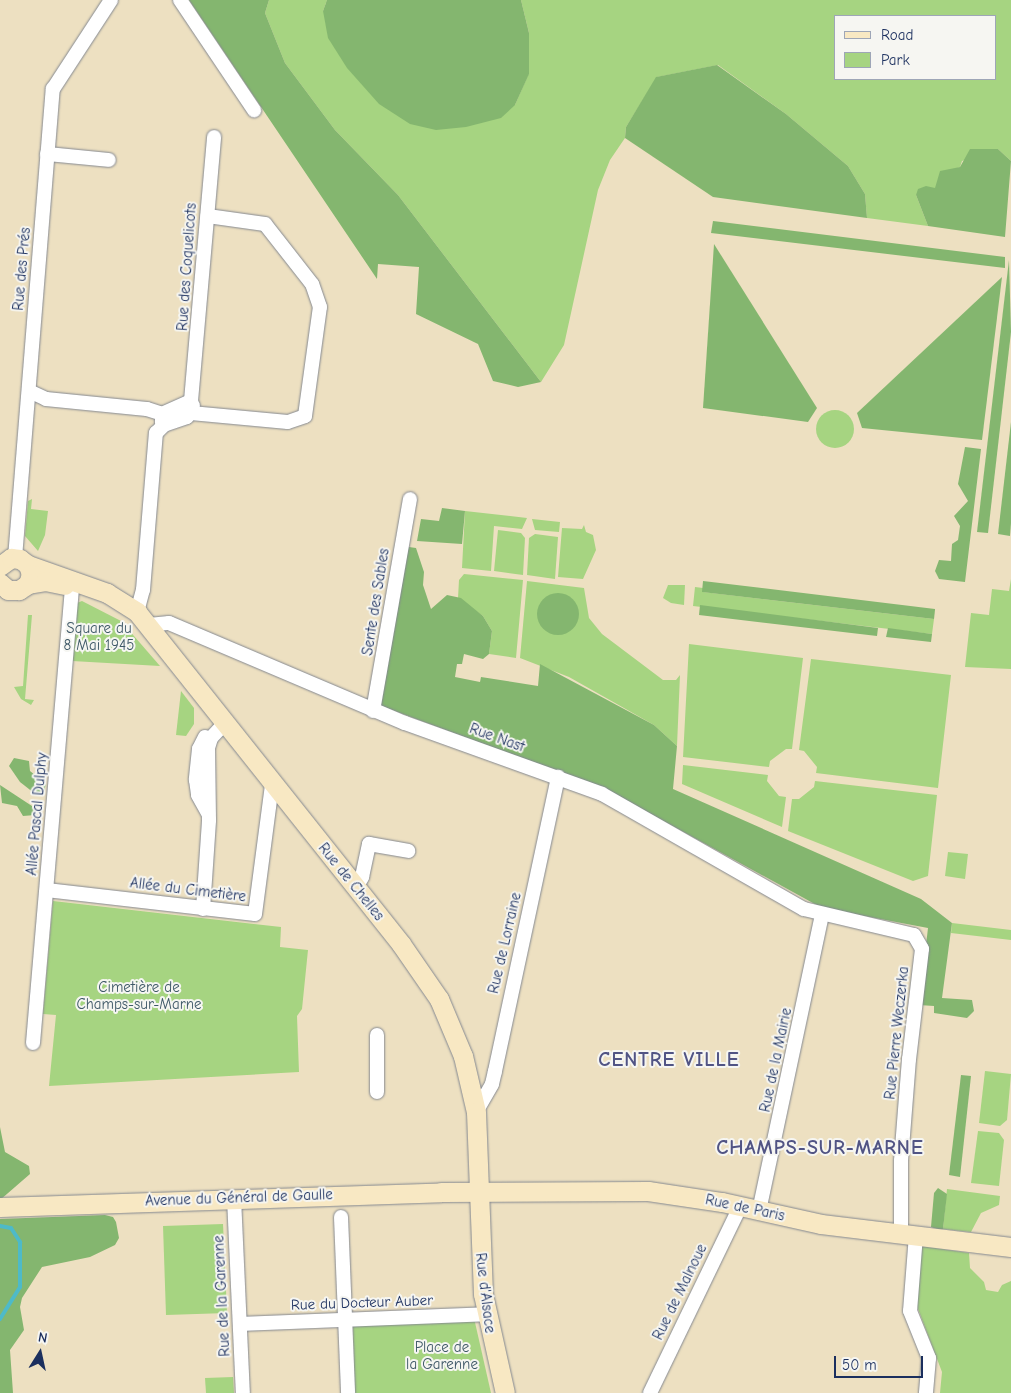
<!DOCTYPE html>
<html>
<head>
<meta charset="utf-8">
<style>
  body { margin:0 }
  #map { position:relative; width:1011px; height:1393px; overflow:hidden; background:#ede0c1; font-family:"Comic Neue",sans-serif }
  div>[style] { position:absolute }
  .green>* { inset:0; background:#a6d481 }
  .round { border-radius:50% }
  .forest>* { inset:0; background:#84b66f }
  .stream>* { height:4px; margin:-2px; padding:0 2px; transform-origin:2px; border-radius:2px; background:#4ebac8 }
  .roads { filter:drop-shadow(0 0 1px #848890) drop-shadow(0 0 1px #848890) }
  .minor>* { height:14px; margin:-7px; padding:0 7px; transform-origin:7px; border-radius:7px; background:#fff }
  .secondary>* { height:19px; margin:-9.5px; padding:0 9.5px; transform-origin:9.5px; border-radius:9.5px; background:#f8e8c3 }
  span { translate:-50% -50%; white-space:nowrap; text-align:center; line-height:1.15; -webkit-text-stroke:4px #f6f6f2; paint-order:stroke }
  .street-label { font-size:15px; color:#1b2f5e }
  .park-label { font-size:15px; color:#3e5867 }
  .district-label { font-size:20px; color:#515484; font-weight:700; letter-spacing:1px }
  .legend { position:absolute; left:834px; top:15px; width:162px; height:65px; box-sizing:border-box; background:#f6f6f2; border:1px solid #9ea6b7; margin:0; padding:6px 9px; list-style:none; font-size:15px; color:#1b2f5e }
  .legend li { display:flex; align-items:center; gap:10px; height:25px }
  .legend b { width:25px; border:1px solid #9ea6b7 }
  .north { position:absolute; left:15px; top:1328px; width:50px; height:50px; -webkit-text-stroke:4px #f6f6f2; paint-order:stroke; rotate:10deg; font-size:14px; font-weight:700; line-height:20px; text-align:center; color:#1b2f5e }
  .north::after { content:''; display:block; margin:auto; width:18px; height:22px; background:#1b2f5e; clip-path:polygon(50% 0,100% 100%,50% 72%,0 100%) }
  .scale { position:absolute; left:834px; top:1356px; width:89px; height:22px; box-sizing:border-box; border:2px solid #1b2f5e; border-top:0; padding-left:6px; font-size:15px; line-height:18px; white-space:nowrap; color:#1b2f5e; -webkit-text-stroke:4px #f6f6f2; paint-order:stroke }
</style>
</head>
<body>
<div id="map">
  <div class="green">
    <i style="clip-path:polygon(evenodd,269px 0,327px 0,323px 11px,515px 105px,529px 73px,529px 33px,521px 0,1011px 0,1011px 161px,998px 149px,962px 161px,960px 167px,947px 172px,935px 189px,916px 195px,928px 226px,867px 218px,865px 194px,848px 166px,786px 114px,718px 65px,657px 77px,626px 127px,625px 138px,610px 160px,598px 190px,564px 345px,541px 382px,398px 195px,335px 130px,285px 63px,265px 13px,269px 0,835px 16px,995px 16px,995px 79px,835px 79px,835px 16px)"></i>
    <i class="round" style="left:816px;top:410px;width:38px;height:38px"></i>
    <i style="clip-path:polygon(32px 499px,31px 509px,48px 511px,45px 535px,38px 551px,25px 536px,28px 501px)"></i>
    <i style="clip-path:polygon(465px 511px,527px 518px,522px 529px,494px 526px,491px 571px,462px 568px)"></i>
    <i style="clip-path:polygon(532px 519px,560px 522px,559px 532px,535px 530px)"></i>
    <i style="clip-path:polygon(584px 525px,586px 532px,593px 535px,596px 550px,583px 579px,558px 577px,562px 528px,582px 529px)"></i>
    <i style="clip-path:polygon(498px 530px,521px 533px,525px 538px,523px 575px,494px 571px)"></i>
    <i style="clip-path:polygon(535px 534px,558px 537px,555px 579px,527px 575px,529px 538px)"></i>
    <i style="clip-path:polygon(464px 574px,523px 580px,516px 658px,489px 654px,492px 631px,483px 616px,458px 598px,459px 580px)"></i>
    <i style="clip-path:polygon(1011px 579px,1011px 669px,965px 667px,971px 613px,989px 615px,992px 589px,1009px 591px)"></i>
    <i style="clip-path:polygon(527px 581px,584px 588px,589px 618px,602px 634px,663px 680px,676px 680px,680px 675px,677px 746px,654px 725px,569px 677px,520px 658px)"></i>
    <i style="clip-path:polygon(668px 585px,685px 585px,684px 605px,671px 603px,663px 598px)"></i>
    <i style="clip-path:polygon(695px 587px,703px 588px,703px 592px,934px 619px,932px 634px,693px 606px)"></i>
    <i style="clip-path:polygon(82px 601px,121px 621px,160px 666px,72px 661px,77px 603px)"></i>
    <i style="clip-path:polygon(28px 615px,32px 615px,25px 699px,34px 700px,31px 705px,21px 699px,14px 687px,23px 686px)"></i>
    <i style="clip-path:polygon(689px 644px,803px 658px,792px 749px,786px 749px,770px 761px,769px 767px,683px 757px)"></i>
    <i style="clip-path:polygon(811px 659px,951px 675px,938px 788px,816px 773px,817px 767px,804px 751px,799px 750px)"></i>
    <i style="clip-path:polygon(181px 691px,194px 708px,194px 724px,186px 736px,176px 735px)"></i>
    <i style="clip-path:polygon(683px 765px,768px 775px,767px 781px,779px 796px,786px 797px,782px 827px,682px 784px)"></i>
    <i style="clip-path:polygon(815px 781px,937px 795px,928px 876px,913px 881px,788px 831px,792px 799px,799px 799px,814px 787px)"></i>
    <i style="clip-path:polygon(948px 852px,968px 854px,965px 879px,945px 876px)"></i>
    <i style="clip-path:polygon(53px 901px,281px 927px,280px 947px,308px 950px,302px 1009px,297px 1016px,299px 1072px,49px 1086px,56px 1015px,43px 1014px)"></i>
    <i style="clip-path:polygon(952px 923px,1011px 930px,1011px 940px,951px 933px)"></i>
    <i style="clip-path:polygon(985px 1071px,1011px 1074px,1007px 1120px,1000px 1126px,979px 1123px)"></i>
    <i style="clip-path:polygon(978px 1131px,999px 1133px,1004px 1140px,999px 1186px,971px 1183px)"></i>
    <i style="clip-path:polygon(947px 1189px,1000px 1196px,999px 1205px,981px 1213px,971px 1232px,943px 1229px)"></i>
    <i style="clip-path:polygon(223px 1224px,227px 1313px,166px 1315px,163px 1226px)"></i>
    <i style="clip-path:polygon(922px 1246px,969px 1253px,970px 1268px,984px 1282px,986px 1290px,998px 1292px,1002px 1285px,1011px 1281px,1011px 1393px,940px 1393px,942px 1372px,915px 1301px)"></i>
    <i style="clip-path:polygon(474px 1318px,491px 1393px,354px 1393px,353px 1325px)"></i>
    <i style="clip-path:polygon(233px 1377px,234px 1393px,206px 1393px,205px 1378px)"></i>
  </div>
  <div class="forest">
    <i style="clip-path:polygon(189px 0,269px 0,265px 13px,285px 63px,335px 130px,398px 195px,541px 382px,518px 387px,493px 381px,478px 344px,416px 314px,419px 267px,378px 264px,377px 279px)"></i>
    <i style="clip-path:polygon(327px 0,521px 0,529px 33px,529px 74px,515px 105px,501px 118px,466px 127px,436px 130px,410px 124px,379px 104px,347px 68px,328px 38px,323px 11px)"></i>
    <i style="clip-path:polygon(717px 65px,786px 114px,848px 166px,865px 194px,867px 218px,713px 197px,625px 138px,626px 127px,656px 77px)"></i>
    <i style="clip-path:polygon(970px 149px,998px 149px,1011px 161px,1005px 237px,928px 226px,916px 195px,918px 189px,926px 186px,935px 188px,940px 171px,960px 167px)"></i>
    <i style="clip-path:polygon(713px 221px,1005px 257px,1005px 268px,711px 233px)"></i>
    <i style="clip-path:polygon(714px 244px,817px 408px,808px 422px,703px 408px)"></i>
    <i style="clip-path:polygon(1009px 260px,1011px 332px,988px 533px,977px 532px)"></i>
    <i style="clip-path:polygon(1002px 277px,982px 440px,862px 428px,857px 413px)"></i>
    <i style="clip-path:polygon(1011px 422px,1011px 523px,1010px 536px,998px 534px)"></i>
    <i style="clip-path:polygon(965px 447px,981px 449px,965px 582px,939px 579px,935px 571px,939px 560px,951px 561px,952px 544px,958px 540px,960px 526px,954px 516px,968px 501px,958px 484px)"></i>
    <i style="clip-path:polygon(442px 508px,465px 511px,462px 544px,417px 541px,421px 519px,439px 521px)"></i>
    <i style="clip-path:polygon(402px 546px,416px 548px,424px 572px,423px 585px,431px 609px,447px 595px,461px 598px,483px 616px,492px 631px,489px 654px,483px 659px,464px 654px,462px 664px,457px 664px,455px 677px,480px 682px,481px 677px,538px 686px,540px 664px,654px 725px,677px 746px,673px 789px,921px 899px,952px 923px,942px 998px,972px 1000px,974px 1011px,967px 1018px,934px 1013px,934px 1006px,919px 1005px,928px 928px,822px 908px,609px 791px,376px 704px)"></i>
    <i style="clip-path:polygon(703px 581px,935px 609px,935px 610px,934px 619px,702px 592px)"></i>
    <i class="round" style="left:537px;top:593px;width:42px;height:42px"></i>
    <i style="clip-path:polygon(700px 605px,878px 628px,877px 636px,699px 615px)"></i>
    <i style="clip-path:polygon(888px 628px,932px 634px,931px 642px,886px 637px)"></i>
    <i style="clip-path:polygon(14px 758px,29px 761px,30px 771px,46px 784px,43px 794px,34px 793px,20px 782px,9px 766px)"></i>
    <i style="clip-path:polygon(0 785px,35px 808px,35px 815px,23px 816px,17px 806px,2px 803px)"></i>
    <i style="clip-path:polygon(961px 1075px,971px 1076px,960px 1177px,949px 1175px)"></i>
    <i style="clip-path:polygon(0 1127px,5px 1152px,29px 1166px,30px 1174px,0 1200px)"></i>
    <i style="clip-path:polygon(938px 1188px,947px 1194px,943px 1229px,939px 1230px,931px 1227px,934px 1193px)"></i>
    <i style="clip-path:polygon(105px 1215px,113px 1217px,116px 1222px,119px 1238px,115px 1245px,90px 1257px,42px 1267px,22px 1298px,20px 1307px,24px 1330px,10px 1350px,13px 1393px,0 1393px,0 1219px)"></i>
  </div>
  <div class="stream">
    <i style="left:0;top:1226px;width:11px;rotate:10deg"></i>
    <i style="left:11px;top:1228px;width:17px;rotate:57deg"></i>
    <i style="left:20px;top:1242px;width:45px;rotate:90deg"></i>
    <i style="left:20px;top:1287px;width:38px;rotate:122deg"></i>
  </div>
  <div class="roads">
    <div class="minor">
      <i style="left:180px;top:0;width:133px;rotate:56.1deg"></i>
      <i style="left:47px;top:154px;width:62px;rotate:5.5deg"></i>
      <i style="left:29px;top:391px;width:19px;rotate:25deg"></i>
      <i style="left:46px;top:399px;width:101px;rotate:5.7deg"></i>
      <i style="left:147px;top:409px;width:16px;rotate:18deg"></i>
      <i style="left:191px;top:401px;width:265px;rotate:-85deg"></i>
      <i style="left:191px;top:413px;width:97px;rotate:5.3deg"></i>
      <i style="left:288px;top:422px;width:18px;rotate:-19deg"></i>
      <i style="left:305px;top:416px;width:110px;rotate:-82.2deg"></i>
      <i style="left:320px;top:307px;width:24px;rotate:-109deg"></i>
      <i style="left:312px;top:284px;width:76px;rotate:-128.1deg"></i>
      <i style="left:265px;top:224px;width:58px;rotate:-172deg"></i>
      <i style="left:162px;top:423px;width:9px;rotate:-90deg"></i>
      <i style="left:162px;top:414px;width:32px;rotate:-24deg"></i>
      <i style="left:164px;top:425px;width:24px;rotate:-19deg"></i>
      <i style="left:187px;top:417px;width:13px;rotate:-63deg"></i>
      <i style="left:15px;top:558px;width:471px;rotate:-85.4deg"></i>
      <i style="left:53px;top:89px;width:106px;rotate:-56.9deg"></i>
      <i style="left:137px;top:612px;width:23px;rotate:-75deg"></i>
      <i style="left:143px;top:590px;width:158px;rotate:-85.3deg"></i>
      <i style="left:156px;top:433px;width:11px;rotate:-45deg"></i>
      <i style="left:149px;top:625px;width:20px;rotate:-6deg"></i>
      <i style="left:169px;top:623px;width:256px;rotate:23deg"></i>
      <i style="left:405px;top:723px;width:209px;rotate:19.8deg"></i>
      <i style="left:602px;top:794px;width:232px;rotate:29.7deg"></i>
      <i style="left:804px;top:909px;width:113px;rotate:13.3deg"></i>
      <i style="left:914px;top:935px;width:16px;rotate:60deg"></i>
      <i style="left:922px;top:949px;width:111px;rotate:96.7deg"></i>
      <i style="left:909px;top:1059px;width:102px;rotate:94.5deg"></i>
      <i style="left:901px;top:1161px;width:72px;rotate:90deg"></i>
      <i style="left:373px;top:711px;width:215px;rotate:-80.1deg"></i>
      <i style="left:205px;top:737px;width:13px;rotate:117deg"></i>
      <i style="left:199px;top:749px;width:31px;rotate:96deg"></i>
      <i style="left:196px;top:780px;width:15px;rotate:82deg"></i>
      <i style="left:198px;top:795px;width:21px;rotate:61deg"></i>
      <i style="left:356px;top:888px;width:13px;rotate:-61deg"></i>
      <i style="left:362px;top:877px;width:34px;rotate:-78deg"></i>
      <i style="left:369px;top:844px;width:40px;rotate:10deg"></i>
      <i style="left:47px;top:890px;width:209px;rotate:6.6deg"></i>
      <i style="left:255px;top:914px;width:131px;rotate:-82.5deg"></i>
      <i style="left:203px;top:909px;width:89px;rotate:-86.1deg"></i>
      <i style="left:209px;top:820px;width:72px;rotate:-90.8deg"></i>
      <i style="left:208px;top:748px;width:10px;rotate:-73deg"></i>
      <i style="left:211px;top:738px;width:19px;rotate:-47deg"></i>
      <i style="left:377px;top:1035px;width:57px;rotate:90deg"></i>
      <i style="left:33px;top:1043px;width:458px;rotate:-85.1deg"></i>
      <i style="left:476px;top:1112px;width:32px;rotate:-60deg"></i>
      <i style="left:492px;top:1084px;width:13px;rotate:-77deg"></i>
      <i style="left:495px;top:1071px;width:301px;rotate:-77.9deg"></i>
      <i style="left:234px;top:1198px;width:195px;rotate:87.4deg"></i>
      <i style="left:759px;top:1211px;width:303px;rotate:-78deg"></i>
      <i style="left:341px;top:1217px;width:176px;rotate:87.7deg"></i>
      <i style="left:916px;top:1235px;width:76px;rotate:94.5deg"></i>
      <i style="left:910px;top:1311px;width:51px;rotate:68deg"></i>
      <i style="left:929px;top:1358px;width:35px;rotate:95deg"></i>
      <i style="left:240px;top:1324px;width:245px;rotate:-2.3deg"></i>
      <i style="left:650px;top:1393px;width:207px;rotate:-64.2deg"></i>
    </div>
    <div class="secondary">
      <i style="left:28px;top:565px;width:84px;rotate:19.5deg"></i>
      <i style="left:107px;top:593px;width:36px;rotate:32deg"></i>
      <i style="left:137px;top:612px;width:424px;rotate:51.5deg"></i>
      <i style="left:401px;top:944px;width:67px;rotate:55.4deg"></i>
      <i style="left:439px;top:999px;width:62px;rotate:67.2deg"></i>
      <i style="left:463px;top:1056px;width:57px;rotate:76.9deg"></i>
      <i style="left:476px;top:1112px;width:182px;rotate:87.8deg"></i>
      <i style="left:483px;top:1294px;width:101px;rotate:77.5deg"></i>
      <i style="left:0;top:566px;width:14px;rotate:-36deg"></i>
      <i style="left:11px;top:558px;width:9px;rotate:6deg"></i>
      <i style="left:20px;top:559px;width:10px;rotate:37deg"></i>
      <i style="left:28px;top:565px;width:9px;rotate:72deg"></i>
      <i style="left:31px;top:574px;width:10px;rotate:107deg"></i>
      <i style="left:28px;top:584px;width:11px;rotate:146deg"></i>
      <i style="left:19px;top:590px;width:11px;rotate:180deg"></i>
      <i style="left:8px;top:590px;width:11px;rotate:-139deg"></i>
      <i style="left:28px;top:584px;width:17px;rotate:-10deg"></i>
      <i style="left:45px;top:581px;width:20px;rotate:11deg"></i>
      <i style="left:0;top:1207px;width:441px;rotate:-1.9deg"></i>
      <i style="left:441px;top:1192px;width:207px;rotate:-0.3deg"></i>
      <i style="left:648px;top:1191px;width:75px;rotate:8.5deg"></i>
      <i style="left:722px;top:1202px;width:101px;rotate:12.5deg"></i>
      <i style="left:821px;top:1224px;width:191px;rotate:6.9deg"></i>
    </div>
  </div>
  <div class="street-label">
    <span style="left:187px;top:267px;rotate:-86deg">Rue des Coquelicots</span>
    <span style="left:22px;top:269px;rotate:-85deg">Rue des Prés</span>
    <span style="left:376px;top:602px;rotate:-81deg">Sente des Sables</span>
    <span style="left:497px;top:738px;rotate:20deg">Rue Nast</span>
    <span style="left:37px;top:814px;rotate:-85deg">Allée Pascal Dulphy</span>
    <span style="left:351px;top:882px;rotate:51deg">Rue de Chelles</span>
    <span style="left:188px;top:890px;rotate:7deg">Allée du Cimetière</span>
    <span style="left:505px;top:943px;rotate:-77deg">Rue de Lorraine</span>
    <span style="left:897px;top:1033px;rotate:-84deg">Rue Pierre Weczerka</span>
    <span style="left:776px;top:1060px;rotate:-78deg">Rue de la Mairie</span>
    <span style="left:239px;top:1198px;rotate:-2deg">Avenue du Général de Gaulle</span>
    <span style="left:745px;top:1208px;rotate:12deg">Rue de Paris</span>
    <span style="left:680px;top:1292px;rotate:-64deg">Rue de Malnoue</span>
    <span style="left:485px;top:1293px;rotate:83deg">Rue d'Alsace</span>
    <span style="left:222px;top:1296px;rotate:-93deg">Rue de la Garenne</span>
    <span style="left:362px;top:1303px;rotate:-2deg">Rue du Docteur Auber</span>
  </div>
  <div class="park-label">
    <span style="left:99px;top:637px">Square du<br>8 Mai 1945</span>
    <span style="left:139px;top:996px">Cimetière de<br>Champs-sur-Marne</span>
    <span style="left:442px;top:1356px">Place de<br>la Garenne</span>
  </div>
  <div class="district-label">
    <span style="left:669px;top:1059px">CENTRE VILLE</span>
    <span style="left:820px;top:1147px">CHAMPS-SUR-MARNE</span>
  </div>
  <ul class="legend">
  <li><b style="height:6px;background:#f8e8c3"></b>Road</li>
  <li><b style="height:14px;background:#a6d481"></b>Park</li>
  </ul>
  <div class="north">N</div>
  <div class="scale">50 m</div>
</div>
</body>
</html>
